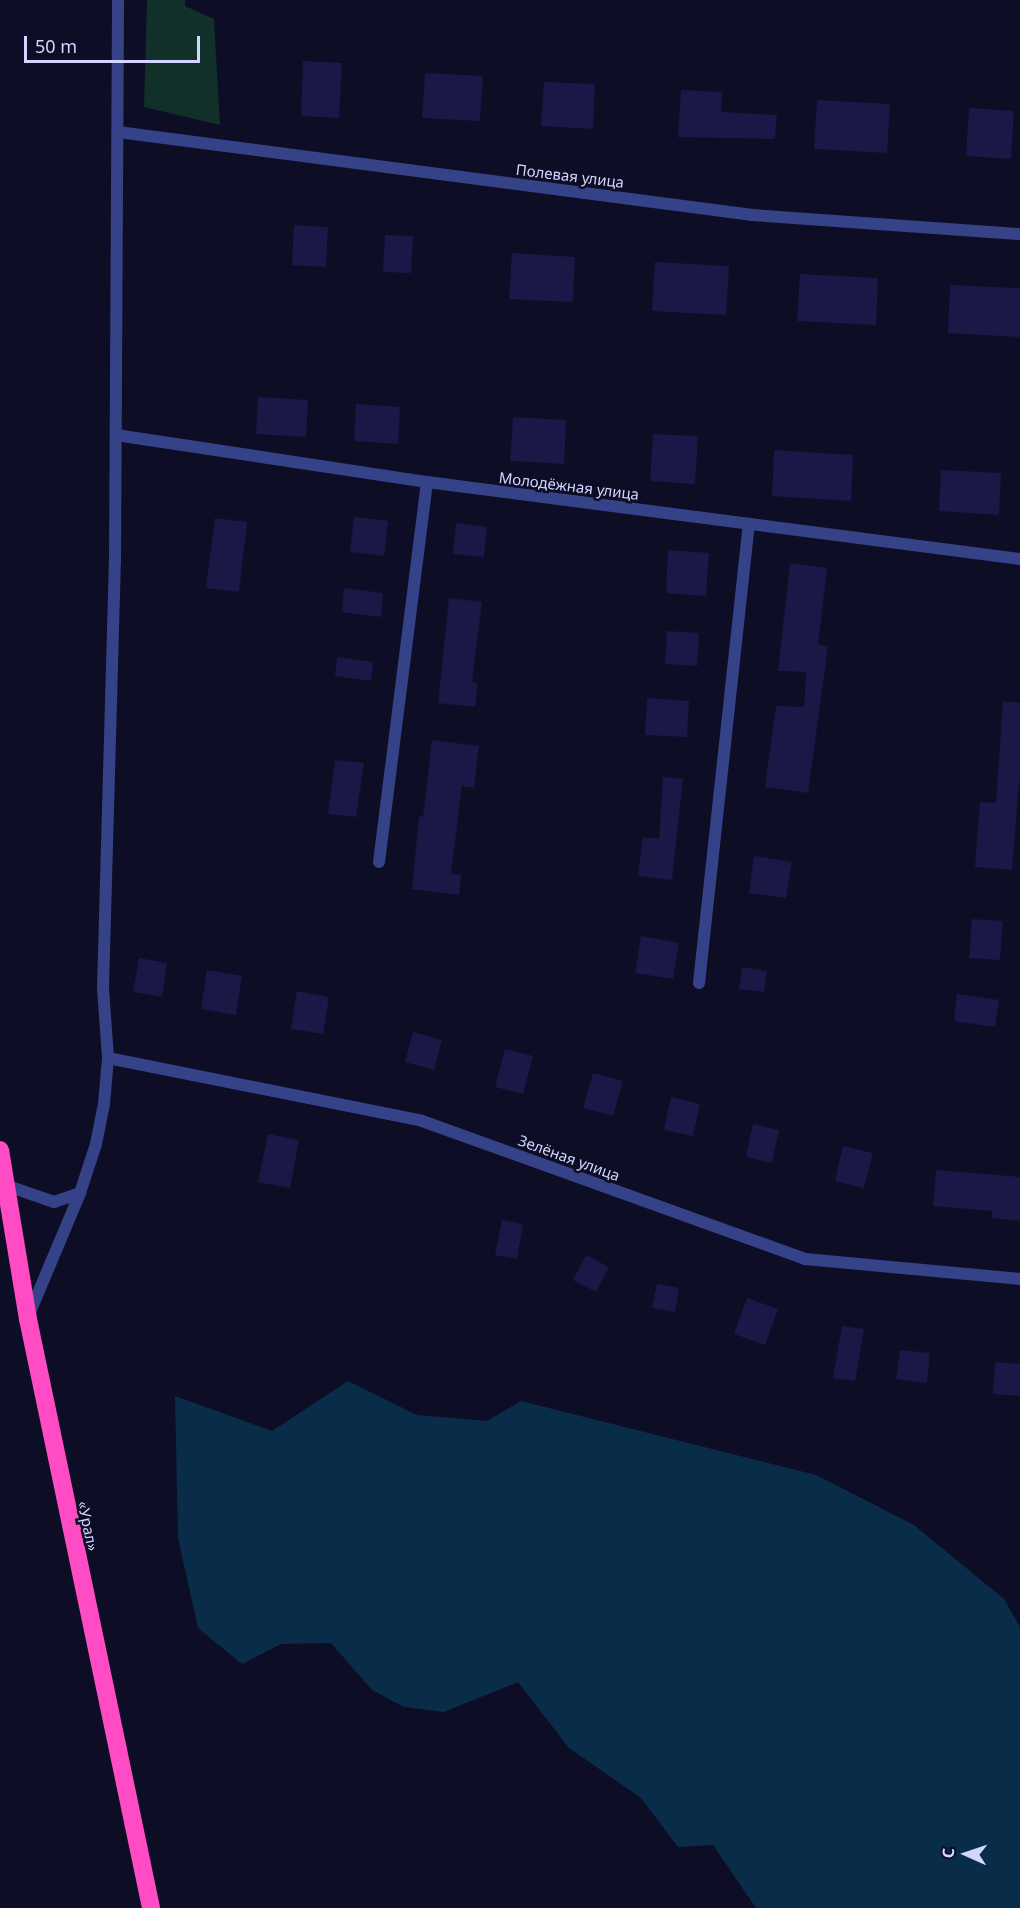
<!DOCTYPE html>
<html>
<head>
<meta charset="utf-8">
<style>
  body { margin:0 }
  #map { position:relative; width:1020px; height:1908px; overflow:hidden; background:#0d0e25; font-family:"Noto Sans",sans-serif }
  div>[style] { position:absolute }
  .green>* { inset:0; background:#103029 }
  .water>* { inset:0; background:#092c49 }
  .building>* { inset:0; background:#191847 }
  .street>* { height:12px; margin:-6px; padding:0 6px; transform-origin:6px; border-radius:6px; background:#354287 }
  .highway>* { height:18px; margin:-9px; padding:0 9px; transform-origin:9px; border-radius:9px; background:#ff4cc4 }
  span { translate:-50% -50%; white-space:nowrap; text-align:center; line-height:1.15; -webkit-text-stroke:5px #0d0e25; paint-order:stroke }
  .street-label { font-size:15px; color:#d1d5ff }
  .north { position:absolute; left:936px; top:1824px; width:60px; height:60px; -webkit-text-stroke:4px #0d0e25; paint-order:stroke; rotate:273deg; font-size:16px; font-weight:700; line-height:24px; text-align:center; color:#d1d5ff }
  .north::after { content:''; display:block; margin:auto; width:21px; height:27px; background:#d1d5ff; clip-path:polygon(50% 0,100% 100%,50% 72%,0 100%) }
  .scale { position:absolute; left:24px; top:36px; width:176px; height:27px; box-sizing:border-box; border:3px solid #d1d5ff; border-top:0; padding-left:8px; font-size:18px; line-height:21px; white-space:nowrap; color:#d1d5ff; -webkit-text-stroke:4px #0d0e25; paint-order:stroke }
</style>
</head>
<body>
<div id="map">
  <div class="green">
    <i style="clip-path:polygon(147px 0,185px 0,185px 6px,214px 19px,220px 125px,144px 107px)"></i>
  </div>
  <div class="water">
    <i style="clip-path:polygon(348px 1381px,417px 1415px,487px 1421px,521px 1401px,816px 1475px,914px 1525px,1004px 1599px,1020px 1627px,1020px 1908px,756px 1908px,713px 1845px,678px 1847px,641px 1798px,569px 1748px,518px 1682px,444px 1712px,404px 1707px,372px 1690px,331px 1643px,281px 1644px,242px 1664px,198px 1628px,178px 1538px,175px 1396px,272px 1431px)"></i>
  </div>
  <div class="building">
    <i style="clip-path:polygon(303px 61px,342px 63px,339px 118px,301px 116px)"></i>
    <i style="clip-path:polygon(425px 73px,483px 76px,480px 121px,422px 118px)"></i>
    <i style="clip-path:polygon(544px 82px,595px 84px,593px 129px,541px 126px)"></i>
    <i style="clip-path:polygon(681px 90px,722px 92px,721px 112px,777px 115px,775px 139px,678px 137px)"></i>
    <i style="clip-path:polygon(817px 100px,890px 104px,887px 153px,814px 149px)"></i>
    <i style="clip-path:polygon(969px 108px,1014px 111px,1011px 159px,966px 156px)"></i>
    <i style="clip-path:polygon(294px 225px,328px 227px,326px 267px,292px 265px)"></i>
    <i style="clip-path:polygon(385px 235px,413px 236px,411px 273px,383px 272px)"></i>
    <i style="clip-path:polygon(512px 253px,575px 257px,573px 302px,509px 299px)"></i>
    <i style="clip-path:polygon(655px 262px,729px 266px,726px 315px,652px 311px)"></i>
    <i style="clip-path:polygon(800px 274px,878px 278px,876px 325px,797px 321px)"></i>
    <i style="clip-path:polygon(950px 285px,1020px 288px,1020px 337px,948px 333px)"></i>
    <i style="clip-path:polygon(258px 397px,308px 400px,306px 437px,256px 434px)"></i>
    <i style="clip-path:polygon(356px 404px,400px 407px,398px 444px,354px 441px)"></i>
    <i style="clip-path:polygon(513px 417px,566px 420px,564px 464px,510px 461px)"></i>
    <i style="clip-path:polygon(653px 434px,698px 436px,695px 484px,650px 481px)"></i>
    <i style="clip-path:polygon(774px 450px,853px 455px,851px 501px,772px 496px)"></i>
    <i style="clip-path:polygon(941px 470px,1001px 473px,999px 515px,939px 511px)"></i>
    <i style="clip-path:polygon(354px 517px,388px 521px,384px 556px,350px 552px)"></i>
    <i style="clip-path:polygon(215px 518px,247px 522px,239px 592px,206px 588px)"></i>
    <i style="clip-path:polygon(456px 523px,487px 527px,484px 557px,453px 554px)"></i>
    <i style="clip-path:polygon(668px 550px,709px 553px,706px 596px,666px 593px)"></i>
    <i style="clip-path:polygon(790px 563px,827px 568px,818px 645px,828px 646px,808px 793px,765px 787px,776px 706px,804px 707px,806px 672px,778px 671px)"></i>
    <i style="clip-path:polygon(344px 588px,383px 593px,381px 617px,342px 612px)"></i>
    <i style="clip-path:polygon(449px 598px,482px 602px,472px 682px,478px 683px,475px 707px,438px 703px)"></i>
    <i style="clip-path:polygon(667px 631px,699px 633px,697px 666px,665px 664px)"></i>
    <i style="clip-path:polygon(337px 657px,373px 662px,371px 681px,335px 676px)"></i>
    <i style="clip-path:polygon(647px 698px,689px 701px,687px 737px,645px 735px)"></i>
    <i style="clip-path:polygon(1003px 701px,1020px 703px,1020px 771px,1012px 870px,975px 867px,980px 802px,996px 803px)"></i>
    <i style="clip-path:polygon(432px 740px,479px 746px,474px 788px,462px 786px,451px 874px,461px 875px,459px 895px,412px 889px,419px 816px,423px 817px)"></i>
    <i style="clip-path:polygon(335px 760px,364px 763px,356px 817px,328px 814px)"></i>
    <i style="clip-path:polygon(663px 777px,683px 779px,672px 880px,638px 876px,643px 837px,659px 839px)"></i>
    <i style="clip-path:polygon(754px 856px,792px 862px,786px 898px,749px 893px)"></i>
    <i style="clip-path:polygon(972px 919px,1003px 921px,1000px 960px,969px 958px)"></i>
    <i style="clip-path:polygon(641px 936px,679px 943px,673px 979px,635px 973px)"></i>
    <i style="clip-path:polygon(139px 958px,167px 963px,162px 997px,133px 992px)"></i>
    <i style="clip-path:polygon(742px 967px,767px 971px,764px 992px,739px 989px)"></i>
    <i style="clip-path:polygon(207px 970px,242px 976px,236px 1015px,201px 1009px)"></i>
    <i style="clip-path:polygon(297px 991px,329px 997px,323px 1034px,291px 1029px)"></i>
    <i style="clip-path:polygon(957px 994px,999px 1000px,995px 1027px,954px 1021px)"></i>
    <i style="clip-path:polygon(413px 1032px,442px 1040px,434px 1070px,405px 1062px)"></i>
    <i style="clip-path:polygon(505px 1049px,533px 1056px,523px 1094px,495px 1087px)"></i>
    <i style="clip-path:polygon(593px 1073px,623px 1081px,613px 1116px,583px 1108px)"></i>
    <i style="clip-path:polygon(671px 1097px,700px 1104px,693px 1136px,664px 1130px)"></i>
    <i style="clip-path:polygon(753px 1124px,779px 1130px,772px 1163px,746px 1157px)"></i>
    <i style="clip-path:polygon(268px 1134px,299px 1140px,290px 1188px,258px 1182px)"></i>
    <i style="clip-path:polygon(843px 1146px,873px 1153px,864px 1188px,835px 1181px)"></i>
    <i style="clip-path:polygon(936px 1170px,1020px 1177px,1020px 1221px,992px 1218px,992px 1211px,933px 1206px)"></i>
    <i style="clip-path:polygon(502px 1220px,523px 1224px,517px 1259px,495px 1255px)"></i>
    <i style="clip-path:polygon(586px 1255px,609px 1267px,596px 1292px,573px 1280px)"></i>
    <i style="clip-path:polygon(657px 1284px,679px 1288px,675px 1312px,652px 1308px)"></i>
    <i style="clip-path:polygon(747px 1298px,778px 1309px,765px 1345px,734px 1334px)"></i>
    <i style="clip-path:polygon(842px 1326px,864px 1329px,855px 1381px,833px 1378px)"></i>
    <i style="clip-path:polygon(900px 1350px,930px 1353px,927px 1383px,896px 1379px)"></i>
    <i style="clip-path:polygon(995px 1362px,1020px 1364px,1020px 1396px,993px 1394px)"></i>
  </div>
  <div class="street">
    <i style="left:118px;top:132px;width:640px;rotate:7.45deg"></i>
    <i style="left:753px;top:215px;width:268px;rotate:4.1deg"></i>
    <i style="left:116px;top:435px;width:315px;rotate:8.6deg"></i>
    <i style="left:427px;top:482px;width:598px;rotate:7.4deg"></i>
    <i style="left:379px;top:862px;width:383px;rotate:-82.8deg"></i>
    <i style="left:699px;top:983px;width:462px;rotate:-83.8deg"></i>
    <i style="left:108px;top:1058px;width:320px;rotate:11.3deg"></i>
    <i style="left:422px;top:1121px;width:407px;rotate:19.8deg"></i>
    <i style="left:805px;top:1259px;width:216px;rotate:5.3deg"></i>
    <i style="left:5px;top:1185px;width:52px;rotate:19.1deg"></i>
    <i style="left:54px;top:1202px;width:28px;rotate:-19deg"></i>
    <i style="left:28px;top:1317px;width:134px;rotate:-67.2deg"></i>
    <i style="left:80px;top:1193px;width:52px;rotate:-71.9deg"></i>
    <i style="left:96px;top:1144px;width:41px;rotate:-78.7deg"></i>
    <i style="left:104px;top:1104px;width:46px;rotate:-85deg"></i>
    <i style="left:108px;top:1058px;width:70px;rotate:-94.1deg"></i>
    <i style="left:103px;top:988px;width:426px;rotate:-88.4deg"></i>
    <i style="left:115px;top:562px;width:562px;rotate:-89.69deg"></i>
  </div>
  <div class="highway">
    <i style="left:0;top:1150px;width:171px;rotate:80.6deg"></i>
    <i style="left:28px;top:1319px;width:602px;rotate:78.2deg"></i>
  </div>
  <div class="street-label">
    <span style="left:570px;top:176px;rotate:7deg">Полевая улица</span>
    <span style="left:569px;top:486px;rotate:7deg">Молодёжная улица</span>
    <span style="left:569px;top:1158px;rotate:20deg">Зелёная улица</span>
    <span style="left:88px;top:1526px;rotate:78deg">«Урал»</span>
  </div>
  <div class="north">С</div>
  <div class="scale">50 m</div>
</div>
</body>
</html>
